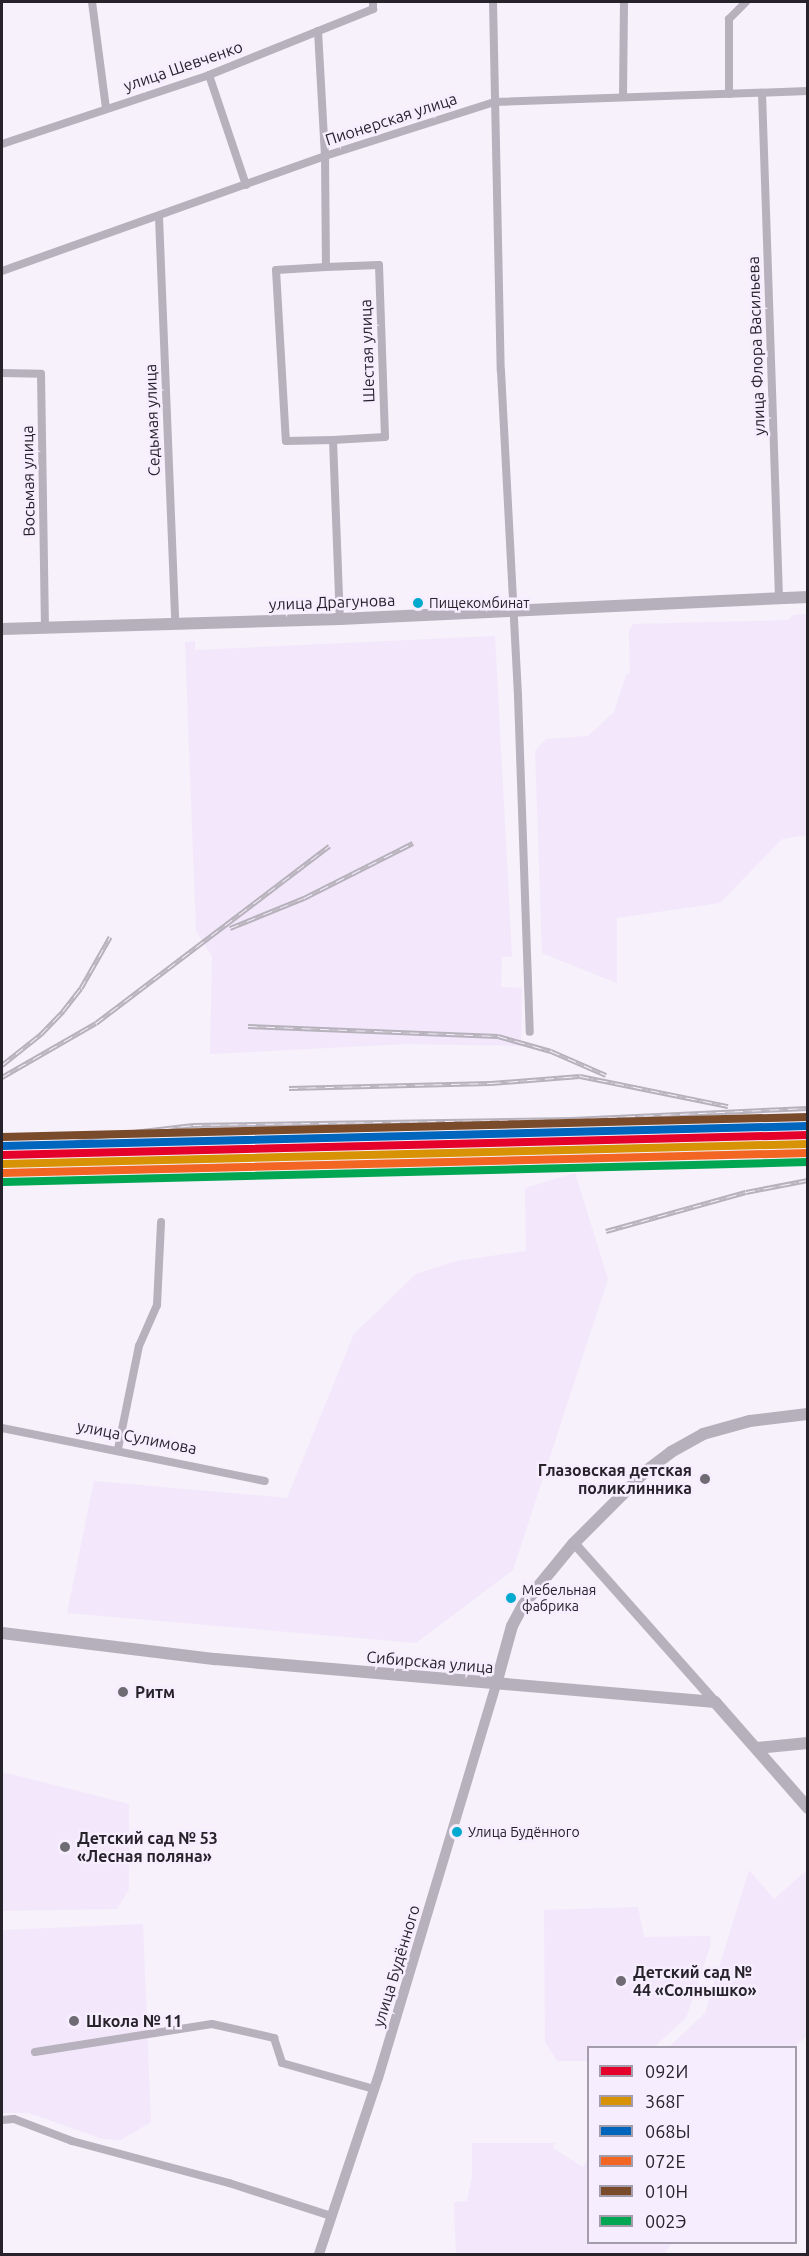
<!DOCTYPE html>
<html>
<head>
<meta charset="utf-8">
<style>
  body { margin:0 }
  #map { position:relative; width:809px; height:2256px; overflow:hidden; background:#f6f1fa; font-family:Ubuntu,sans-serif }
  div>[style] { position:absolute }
  .built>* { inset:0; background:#f2e7fb }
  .minor>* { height:8px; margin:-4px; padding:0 4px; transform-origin:4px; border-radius:4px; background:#b7b0bd }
  .tertiary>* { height:10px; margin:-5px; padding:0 5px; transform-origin:5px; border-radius:5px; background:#b7b0bd }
  .secondary>* { height:12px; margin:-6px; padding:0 6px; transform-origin:6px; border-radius:6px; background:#b6b0bd }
  .rail>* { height:5px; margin-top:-2.5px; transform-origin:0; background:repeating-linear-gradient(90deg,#f6edfe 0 9px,#b6b1ba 0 18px); box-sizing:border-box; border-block:2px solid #b6b1ba }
  .rail-1>* { height:8px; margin:-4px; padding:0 4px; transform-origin:4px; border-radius:4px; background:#e4002b }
  .rail-2>* { height:8px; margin:-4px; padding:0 4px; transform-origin:4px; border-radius:4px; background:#d89206 }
  .rail-3>* { height:8px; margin:-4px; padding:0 4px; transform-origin:4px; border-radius:4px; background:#0065bd }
  .rail-4>* { height:8px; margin:-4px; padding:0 4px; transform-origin:4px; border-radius:4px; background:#f26522 }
  .rail-5>* { height:8px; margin:-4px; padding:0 4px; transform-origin:4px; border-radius:4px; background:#7a4b2a }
  .rail-6>* { height:8px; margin:-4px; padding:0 4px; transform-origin:4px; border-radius:4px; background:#00a651 }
  .dots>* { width:16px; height:16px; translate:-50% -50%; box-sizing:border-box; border:3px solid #f6edfe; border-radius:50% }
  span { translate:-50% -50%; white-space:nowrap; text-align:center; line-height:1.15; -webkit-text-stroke:5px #f6edfe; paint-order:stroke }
  .bus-label { font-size:14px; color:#27232b }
  .left { translate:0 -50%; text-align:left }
  .street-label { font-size:16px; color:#27232b }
  .poi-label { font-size:16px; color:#27232b; font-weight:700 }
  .right { translate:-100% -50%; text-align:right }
  .frame { position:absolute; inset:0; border:3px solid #27232b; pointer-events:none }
  .legend { position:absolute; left:587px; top:2046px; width:210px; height:198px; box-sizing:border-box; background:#f6edfe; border:2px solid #a39caa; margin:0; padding:8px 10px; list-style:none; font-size:18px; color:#27232b }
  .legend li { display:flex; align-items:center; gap:12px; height:30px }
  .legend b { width:30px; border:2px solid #a39caa }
</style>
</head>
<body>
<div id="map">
  <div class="built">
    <i style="clip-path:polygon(807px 614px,807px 835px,782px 839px,720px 903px,617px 918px,617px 983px,542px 953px,535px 751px,546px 739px,588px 736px,614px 712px,626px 675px,630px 673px,629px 631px,633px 624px,789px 620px,793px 615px)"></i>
    <i style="clip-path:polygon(495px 636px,512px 956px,502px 957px,501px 987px,522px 988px,521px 1046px,407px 1044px,210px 1054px,212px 956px,196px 931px,185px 642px,195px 641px,195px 650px)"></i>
    <i style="clip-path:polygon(575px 1173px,608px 1279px,513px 1570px,416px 1643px,67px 1613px,94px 1481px,287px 1498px,354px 1334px,416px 1274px,456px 1261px,526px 1251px,525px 1188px)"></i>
    <i style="clip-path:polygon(2px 1772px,129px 1804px,129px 1889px,117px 1909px,2px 1911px)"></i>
    <i style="clip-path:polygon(749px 1870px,774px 1899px,807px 1870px,807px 2036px,794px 2047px,669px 2047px,705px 2013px)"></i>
    <i style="clip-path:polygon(638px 1907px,644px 1937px,710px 1936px,711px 1944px,686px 2018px,654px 2047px,588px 2048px,588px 2061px,557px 2061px,545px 2042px,544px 1910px)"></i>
    <i style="clip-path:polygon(143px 1924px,151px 2122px,121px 2140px,103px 2139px,29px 2113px,2px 2113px,2px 1930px)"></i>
    <i style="clip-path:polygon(472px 2143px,555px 2143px,553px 2148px,583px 2167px,588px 2159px,588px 2242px,672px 2243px,664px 2254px,456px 2254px,454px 2202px,467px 2201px,472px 2176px)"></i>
  </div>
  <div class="minor">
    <i style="left:92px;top:2px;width:107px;rotate:82.5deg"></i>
    <i style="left:493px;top:2px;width:369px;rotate:88.8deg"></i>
    <i style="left:501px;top:371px;width:325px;rotate:87deg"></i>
    <i style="left:518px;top:696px;width:336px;rotate:88deg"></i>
    <i style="left:318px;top:31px;width:125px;rotate:86.8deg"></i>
    <i style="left:325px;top:156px;width:111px;rotate:89.5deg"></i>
    <i style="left:326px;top:267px;width:53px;rotate:-2.2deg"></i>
    <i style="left:379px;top:265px;width:172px;rotate:88deg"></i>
    <i style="left:385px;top:437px;width:52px;rotate:176.7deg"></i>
    <i style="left:333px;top:440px;width:179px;rotate:87.8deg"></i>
    <i style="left:209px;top:75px;width:116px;rotate:71.4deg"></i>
    <i style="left:762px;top:93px;width:505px;rotate:88.07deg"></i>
    <i style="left:729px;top:94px;width:75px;rotate:-90deg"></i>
    <i style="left:729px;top:19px;width:24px;rotate:-45deg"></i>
    <i style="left:623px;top:97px;width:95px;rotate:-89.4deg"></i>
    <i style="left:2px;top:144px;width:218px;rotate:-18.4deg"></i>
    <i style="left:209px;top:75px;width:177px;rotate:-21.9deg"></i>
    <i style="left:373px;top:9px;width:7px;rotate:-90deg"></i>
    <i style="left:159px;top:217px;width:406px;rotate:87.7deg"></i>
    <i style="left:326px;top:267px;width:50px;rotate:176.6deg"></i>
    <i style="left:276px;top:270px;width:171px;rotate:86.7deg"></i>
    <i style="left:286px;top:441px;width:47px;rotate:-1.2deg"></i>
    <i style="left:2px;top:271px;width:343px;rotate:-19.6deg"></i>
    <i style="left:325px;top:156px;width:177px;rotate:-17.7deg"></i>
    <i style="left:494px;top:102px;width:314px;rotate:-2deg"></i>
    <i style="left:2px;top:373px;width:39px;rotate:1deg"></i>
    <i style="left:41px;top:374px;width:253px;rotate:89.1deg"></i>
    <i style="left:2px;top:1428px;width:268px;rotate:11.4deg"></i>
    <i style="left:118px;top:1449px;width:105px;rotate:-78.5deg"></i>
    <i style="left:139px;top:1346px;width:45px;rotate:-66.3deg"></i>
    <i style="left:157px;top:1305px;width:83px;rotate:-87.2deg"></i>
    <i style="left:35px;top:2052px;width:179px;rotate:-9deg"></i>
    <i style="left:212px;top:2024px;width:64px;rotate:12.7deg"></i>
    <i style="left:274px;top:2038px;width:26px;rotate:72deg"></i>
    <i style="left:282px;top:2063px;width:96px;rotate:15.8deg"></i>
    <i style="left:2px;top:2120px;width:12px;rotate:-5deg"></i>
    <i style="left:14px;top:2119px;width:62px;rotate:20.8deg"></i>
    <i style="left:72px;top:2141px;width:163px;rotate:15deg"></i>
    <i style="left:229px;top:2183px;width:107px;rotate:17.9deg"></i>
  </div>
  <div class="tertiary">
    <i style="left:574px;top:1543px;width:213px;rotate:48.4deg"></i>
    <i style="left:319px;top:2254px;width:186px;rotate:-71.5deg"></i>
    <i style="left:378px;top:2078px;width:411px;rotate:-73.3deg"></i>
  </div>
  <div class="secondary">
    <i style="left:2px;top:629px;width:338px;rotate:-1.7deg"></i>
    <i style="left:340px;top:619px;width:469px;rotate:-2.7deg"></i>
    <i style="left:2px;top:1633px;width:215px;rotate:7deg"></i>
    <i style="left:215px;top:1659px;width:502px;rotate:4.92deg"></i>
    <i style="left:715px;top:1702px;width:141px;rotate:48.7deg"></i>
    <i style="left:496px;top:1684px;width:60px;rotate:-74.6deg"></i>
    <i style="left:512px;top:1626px;width:24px;rotate:-62deg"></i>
    <i style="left:523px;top:1605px;width:80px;rotate:-50.6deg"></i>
    <i style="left:574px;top:1543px;width:102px;rotate:-45deg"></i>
    <i style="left:646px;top:1471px;width:31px;rotate:-37deg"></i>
    <i style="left:671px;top:1452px;width:37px;rotate:-29deg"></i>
    <i style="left:703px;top:1434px;width:49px;rotate:-15.5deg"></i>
    <i style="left:750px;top:1421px;width:58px;rotate:-6.9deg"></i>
    <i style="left:757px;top:1748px;width:51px;rotate:-5.6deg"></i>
  </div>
  <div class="rail">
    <i style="left:230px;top:928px;width:80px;rotate:-22.1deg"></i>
    <i style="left:304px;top:898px;width:122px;rotate:-26.8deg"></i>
    <i style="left:248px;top:1026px;width:250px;rotate:2.3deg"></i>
    <i style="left:498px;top:1036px;width:55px;rotate:15.8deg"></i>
    <i style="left:551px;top:1051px;width:60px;rotate:23.6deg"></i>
    <i style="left:2px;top:1065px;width:50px;rotate:-38.5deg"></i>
    <i style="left:41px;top:1034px;width:32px;rotate:-46deg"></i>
    <i style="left:63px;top:1011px;width:29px;rotate:-52deg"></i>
    <i style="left:81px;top:988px;width:59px;rotate:-60.4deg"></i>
    <i style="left:2px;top:1077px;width:108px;rotate:-29.9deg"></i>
    <i style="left:96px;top:1023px;width:293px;rotate:-37.2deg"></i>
    <i style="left:289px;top:1088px;width:202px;rotate:-1.4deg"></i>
    <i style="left:491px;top:1083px;width:89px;rotate:-4.5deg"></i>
    <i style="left:580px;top:1076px;width:151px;rotate:11.5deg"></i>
    <i style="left:74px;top:1139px;width:120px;rotate:-6.7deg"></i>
    <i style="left:193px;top:1125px;width:379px;rotate:-0.9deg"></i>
    <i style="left:572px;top:1119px;width:236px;rotate:-2.7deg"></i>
    <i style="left:606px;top:1231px;width:145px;rotate:-15.6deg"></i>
    <i style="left:746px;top:1192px;width:63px;rotate:-11deg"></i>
  </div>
  <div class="rail-1">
    <i style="left:2px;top:1155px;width:806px;rotate:-1.42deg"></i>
  </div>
  <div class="rail-2">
    <i style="left:2px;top:1164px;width:806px;rotate:-1.42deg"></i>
  </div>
  <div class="rail-3">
    <i style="left:2px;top:1146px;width:806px;rotate:-1.42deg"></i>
  </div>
  <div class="rail-4">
    <i style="left:2px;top:1173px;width:806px;rotate:-1.42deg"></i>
  </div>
  <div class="rail-5">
    <i style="left:2px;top:1137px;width:806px;rotate:-1.42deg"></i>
  </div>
  <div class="rail-6">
    <i style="left:3px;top:1182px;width:805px;rotate:-1.42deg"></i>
  </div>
  <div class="dots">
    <i style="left:418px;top:603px;background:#00a9ce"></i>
    <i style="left:705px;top:1479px;background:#6f6b73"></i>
    <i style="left:511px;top:1598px;background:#00a9ce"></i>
    <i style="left:123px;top:1692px;background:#6f6b73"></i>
    <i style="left:457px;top:1832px;background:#00a9ce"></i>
    <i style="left:65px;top:1847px;background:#6f6b73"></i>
    <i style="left:621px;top:1981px;background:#6f6b73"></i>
    <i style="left:74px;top:2021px;background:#6f6b73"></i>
  </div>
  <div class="bus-label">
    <span class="left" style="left:429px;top:603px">Пищекомбинат</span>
    <span class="left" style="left:522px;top:1598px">Мебельная<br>фабрика</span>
    <span class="left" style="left:468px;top:1832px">Улица Будённого</span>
  </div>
  <div class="street-label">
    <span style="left:183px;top:66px;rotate:-19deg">улица Шевченко</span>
    <span style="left:391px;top:119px;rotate:-18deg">Пионерская улица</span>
    <span style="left:756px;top:346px;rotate:-92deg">улица Флора Васильева</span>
    <span style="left:367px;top:351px;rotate:-92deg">Шестая улица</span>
    <span style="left:152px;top:420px;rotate:-92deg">Седьмая улица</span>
    <span style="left:28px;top:481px;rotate:-91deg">Восьмая улица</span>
    <span style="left:332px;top:602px;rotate:-2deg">улица Драгунова</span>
    <span style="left:137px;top:1437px;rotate:11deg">улица Сулимова</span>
    <span style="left:430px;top:1662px;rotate:5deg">Сибирская улица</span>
    <span style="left:396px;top:1966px;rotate:-73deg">улица Будённого</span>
  </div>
  <div class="poi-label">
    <span class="right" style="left:692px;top:1479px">Глазовская детская<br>поликлинника</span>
    <span class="left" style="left:135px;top:1692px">Ритм</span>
    <span class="left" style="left:77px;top:1847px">Детский сад № 53<br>«Лесная поляна»</span>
    <span class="left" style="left:633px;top:1981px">Детский сад №<br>44 «Солнышко»</span>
    <span class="left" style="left:86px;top:2021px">Школа № 11</span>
  </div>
  <div class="frame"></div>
  <ul class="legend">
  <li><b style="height:8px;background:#e4002b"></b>092И</li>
  <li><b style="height:8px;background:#d89206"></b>368Г</li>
  <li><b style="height:8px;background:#0065bd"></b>068Ы</li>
  <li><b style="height:8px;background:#f26522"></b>072Е</li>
  <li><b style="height:8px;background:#7a4b2a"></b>010Н</li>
  <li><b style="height:8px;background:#00a651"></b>002Э</li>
  </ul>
</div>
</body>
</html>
